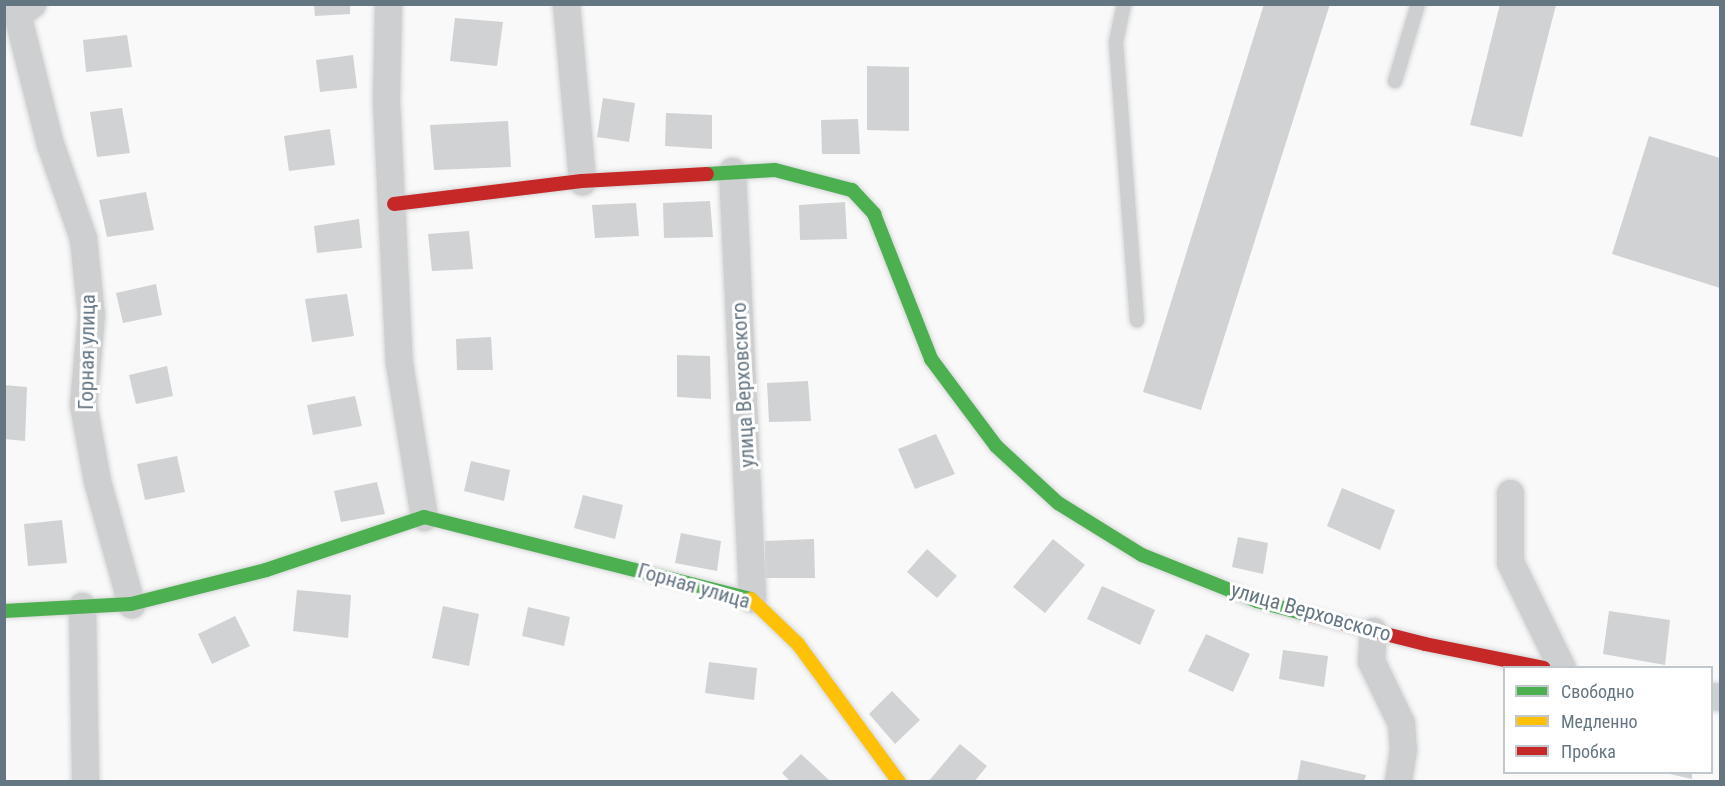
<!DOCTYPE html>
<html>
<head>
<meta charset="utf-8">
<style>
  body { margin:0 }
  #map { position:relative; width:1725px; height:786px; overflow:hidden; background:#f9f9f9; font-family:"Roboto Condensed",sans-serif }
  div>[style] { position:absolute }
  .building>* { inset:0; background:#d0d2d3 }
  .roads { filter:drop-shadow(0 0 2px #d5d6d7) drop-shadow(0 0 2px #d5d6d7) }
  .lane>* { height:14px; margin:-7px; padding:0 7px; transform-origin:7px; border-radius:7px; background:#cecfd0 }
  .street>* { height:27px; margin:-13.5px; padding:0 13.5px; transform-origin:13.5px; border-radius:13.5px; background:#cecfd0 }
  .fast>* { height:14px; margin:-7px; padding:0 7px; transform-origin:7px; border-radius:7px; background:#4caf50 }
  .slow>* { height:14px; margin:-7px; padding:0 7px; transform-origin:7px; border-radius:7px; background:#ffc107 }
  .jam>* { height:14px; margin:-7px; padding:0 7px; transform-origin:7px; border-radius:7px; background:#c62828 }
  span { translate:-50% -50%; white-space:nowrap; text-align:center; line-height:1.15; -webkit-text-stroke:6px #fff; paint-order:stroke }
  .street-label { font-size:21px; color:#657683 }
  .frame { position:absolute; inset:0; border:6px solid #657683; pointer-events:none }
  .legend { position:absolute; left:1503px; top:666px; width:210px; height:108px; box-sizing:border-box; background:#fff; border:2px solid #c1c8cd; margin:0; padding:8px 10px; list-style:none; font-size:18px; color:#657683 }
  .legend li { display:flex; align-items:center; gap:12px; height:30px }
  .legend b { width:30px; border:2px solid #c1c8cd }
</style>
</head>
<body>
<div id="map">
  <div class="building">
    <i style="clip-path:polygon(314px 4px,350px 4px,350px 14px,315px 16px)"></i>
    <i style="clip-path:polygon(1264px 4px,1330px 4px,1201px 410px,1143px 392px)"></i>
    <i style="clip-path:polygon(1500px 4px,1556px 5px,1522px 137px,1470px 125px)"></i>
    <i style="clip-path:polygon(455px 18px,503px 22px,497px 66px,450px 61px)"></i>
    <i style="clip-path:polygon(127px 35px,132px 67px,86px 72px,83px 40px)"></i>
    <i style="clip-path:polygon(353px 55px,357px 88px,320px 92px,316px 60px)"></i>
    <i style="clip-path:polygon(867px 66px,909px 67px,909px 131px,867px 130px)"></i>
    <i style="clip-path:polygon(603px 98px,635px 103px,629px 142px,597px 137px)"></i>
    <i style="clip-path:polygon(122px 108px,130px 153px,97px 157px,90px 112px)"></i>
    <i style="clip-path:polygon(666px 113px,712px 115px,712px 149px,665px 146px)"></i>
    <i style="clip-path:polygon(858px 119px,860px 154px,822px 154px,821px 120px)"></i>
    <i style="clip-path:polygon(508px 121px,511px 167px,434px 170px,430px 125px)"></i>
    <i style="clip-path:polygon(330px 129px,335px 165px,289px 171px,284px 136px)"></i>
    <i style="clip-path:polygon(1649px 136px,1720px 158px,1720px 288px,1612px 254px)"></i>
    <i style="clip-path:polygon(146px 192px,154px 230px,107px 237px,99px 200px)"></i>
    <i style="clip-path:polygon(710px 201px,713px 237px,664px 238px,663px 203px)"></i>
    <i style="clip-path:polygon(845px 202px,847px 239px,800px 240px,799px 205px)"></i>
    <i style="clip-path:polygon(636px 203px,639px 236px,595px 238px,592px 205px)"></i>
    <i style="clip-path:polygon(359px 219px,362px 248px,317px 253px,314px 226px)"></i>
    <i style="clip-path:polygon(469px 231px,473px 269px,432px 271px,428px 234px)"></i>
    <i style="clip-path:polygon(156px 284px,162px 315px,123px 323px,116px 293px)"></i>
    <i style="clip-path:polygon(347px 294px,354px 336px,312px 342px,305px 299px)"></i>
    <i style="clip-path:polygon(491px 337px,493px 370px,457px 370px,456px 339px)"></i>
    <i style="clip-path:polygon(677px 355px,710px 356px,711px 399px,677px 397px)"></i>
    <i style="clip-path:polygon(167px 366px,173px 396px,136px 404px,129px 375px)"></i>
    <i style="clip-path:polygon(808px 381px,811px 421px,769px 422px,767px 383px)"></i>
    <i style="clip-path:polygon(4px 385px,27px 387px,25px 441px,4px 439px)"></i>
    <i style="clip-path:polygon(355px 396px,362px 426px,313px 435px,307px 405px)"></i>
    <i style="clip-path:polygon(936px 434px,955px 474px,915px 489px,898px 449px)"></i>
    <i style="clip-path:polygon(177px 456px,185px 492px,145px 500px,137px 464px)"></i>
    <i style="clip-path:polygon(471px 461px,510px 470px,504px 501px,464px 491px)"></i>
    <i style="clip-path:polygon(377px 482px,385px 514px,341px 522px,334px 491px)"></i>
    <i style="clip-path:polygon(1342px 488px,1395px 510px,1380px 550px,1327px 526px)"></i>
    <i style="clip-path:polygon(583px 495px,623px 505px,615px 539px,574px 528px)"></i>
    <i style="clip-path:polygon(62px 520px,67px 563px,28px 566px,24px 524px)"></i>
    <i style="clip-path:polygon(681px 533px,721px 541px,717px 571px,675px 563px)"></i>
    <i style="clip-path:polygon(1238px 537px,1268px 543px,1263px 574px,1232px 567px)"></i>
    <i style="clip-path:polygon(814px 539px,815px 578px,765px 578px,765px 541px)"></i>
    <i style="clip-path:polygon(1053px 539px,1085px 565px,1045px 613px,1013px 587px)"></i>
    <i style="clip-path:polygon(927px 549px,957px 576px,937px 598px,907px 572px)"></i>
    <i style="clip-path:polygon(1102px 586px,1155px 610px,1140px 645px,1087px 619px)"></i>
    <i style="clip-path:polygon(297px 590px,351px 595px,348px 638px,293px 631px)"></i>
    <i style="clip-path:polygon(443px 606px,479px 614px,469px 666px,432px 658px)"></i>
    <i style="clip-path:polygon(528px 607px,570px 617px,564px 646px,522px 636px)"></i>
    <i style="clip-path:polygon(1609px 611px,1670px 620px,1665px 665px,1603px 654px)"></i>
    <i style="clip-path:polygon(235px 616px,250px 646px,212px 664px,198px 634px)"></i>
    <i style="clip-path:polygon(1206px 634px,1250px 654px,1233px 692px,1188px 671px)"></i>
    <i style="clip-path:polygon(1283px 650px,1328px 656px,1324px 687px,1279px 679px)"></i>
    <i style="clip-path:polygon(709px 662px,757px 668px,754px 700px,705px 693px)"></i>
    <i style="clip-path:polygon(892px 691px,920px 720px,895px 744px,869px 714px)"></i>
    <i style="clip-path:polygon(960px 744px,987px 766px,974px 782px,928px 782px)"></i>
    <i style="clip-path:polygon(801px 754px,829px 780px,827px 782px,791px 782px,782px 773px)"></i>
    <i style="clip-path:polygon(1301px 760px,1366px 775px,1364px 782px,1297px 782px)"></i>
    <i style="clip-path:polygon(1661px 772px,1692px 772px,1692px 779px)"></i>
  </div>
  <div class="roads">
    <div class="lane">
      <i style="left:1124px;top:4px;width:39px;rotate:102deg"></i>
      <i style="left:1116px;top:42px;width:279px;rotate:85.7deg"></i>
      <i style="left:1395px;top:81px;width:80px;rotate:-73.4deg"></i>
    </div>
    <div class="street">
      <i style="left:32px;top:4px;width:18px;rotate:146deg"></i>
      <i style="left:17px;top:14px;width:134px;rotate:75.8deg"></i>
      <i style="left:50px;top:144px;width:100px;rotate:70.7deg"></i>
      <i style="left:83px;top:238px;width:77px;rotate:84.1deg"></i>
      <i style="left:91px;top:315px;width:89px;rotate:95.1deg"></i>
      <i style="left:83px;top:404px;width:78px;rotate:79.7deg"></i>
      <i style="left:97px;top:481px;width:128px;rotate:74.5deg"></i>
      <i style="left:388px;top:4px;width:97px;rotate:91.2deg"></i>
      <i style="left:386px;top:101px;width:262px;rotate:87.2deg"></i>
      <i style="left:399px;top:363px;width:156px;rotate:80.8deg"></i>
      <i style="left:566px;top:4px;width:178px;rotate:84.8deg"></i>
      <i style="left:732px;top:171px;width:428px;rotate:87.3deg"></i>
      <i style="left:1510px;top:493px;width:69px;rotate:90deg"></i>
      <i style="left:1510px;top:562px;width:118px;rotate:63.9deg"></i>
      <i style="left:82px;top:606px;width:176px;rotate:89deg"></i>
      <i style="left:1373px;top:631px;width:30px;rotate:94deg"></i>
      <i style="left:1371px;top:661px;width:69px;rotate:64.2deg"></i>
      <i style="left:1401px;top:723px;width:26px;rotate:86deg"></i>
      <i style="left:1403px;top:749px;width:33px;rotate:99deg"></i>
      <i style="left:1712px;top:696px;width:8px;rotate:7deg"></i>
    </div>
    <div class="fast">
      <i style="left:707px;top:174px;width:68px;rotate:-3.4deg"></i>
      <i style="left:775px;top:170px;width:80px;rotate:14.6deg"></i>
      <i style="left:852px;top:190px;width:33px;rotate:47deg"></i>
      <i style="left:874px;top:214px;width:156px;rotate:68.5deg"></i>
      <i style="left:931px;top:359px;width:109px;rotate:53.2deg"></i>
      <i style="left:996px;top:446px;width:84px;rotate:42.6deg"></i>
      <i style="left:1058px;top:503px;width:99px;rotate:31.8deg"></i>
      <i style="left:1142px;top:555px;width:124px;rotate:21.8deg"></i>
      <i style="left:1257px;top:601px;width:51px;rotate:14.9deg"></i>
      <i style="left:4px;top:611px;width:127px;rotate:-3.2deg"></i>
      <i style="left:131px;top:604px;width:139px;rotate:-14.1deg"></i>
      <i style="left:266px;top:570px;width:167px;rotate:-18.5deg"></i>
      <i style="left:424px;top:517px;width:337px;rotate:14.1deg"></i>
    </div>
    <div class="slow">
      <i style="left:751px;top:599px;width:65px;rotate:43.8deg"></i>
      <i style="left:798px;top:644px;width:171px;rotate:53.8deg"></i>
    </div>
    <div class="jam">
      <i style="left:394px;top:204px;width:189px;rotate:-7deg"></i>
      <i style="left:582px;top:181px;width:125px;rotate:-3.2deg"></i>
      <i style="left:1306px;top:614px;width:123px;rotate:14.1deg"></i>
      <i style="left:1425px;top:644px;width:121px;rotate:11.4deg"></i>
    </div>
  </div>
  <div class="street-label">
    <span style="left:87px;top:352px;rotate:-89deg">Горная улица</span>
    <span style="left:743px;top:385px;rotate:-93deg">улица Верховского</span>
    <span style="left:694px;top:586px;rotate:16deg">Горная улица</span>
    <span style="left:1311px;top:612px;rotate:16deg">улица Верховского</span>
  </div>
  <div class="frame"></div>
  <ul class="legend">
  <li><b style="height:8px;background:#4caf50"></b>Свободно</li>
  <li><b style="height:8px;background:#ffc107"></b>Медленно</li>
  <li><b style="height:8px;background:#c62828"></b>Пробка</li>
  </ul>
</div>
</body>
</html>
